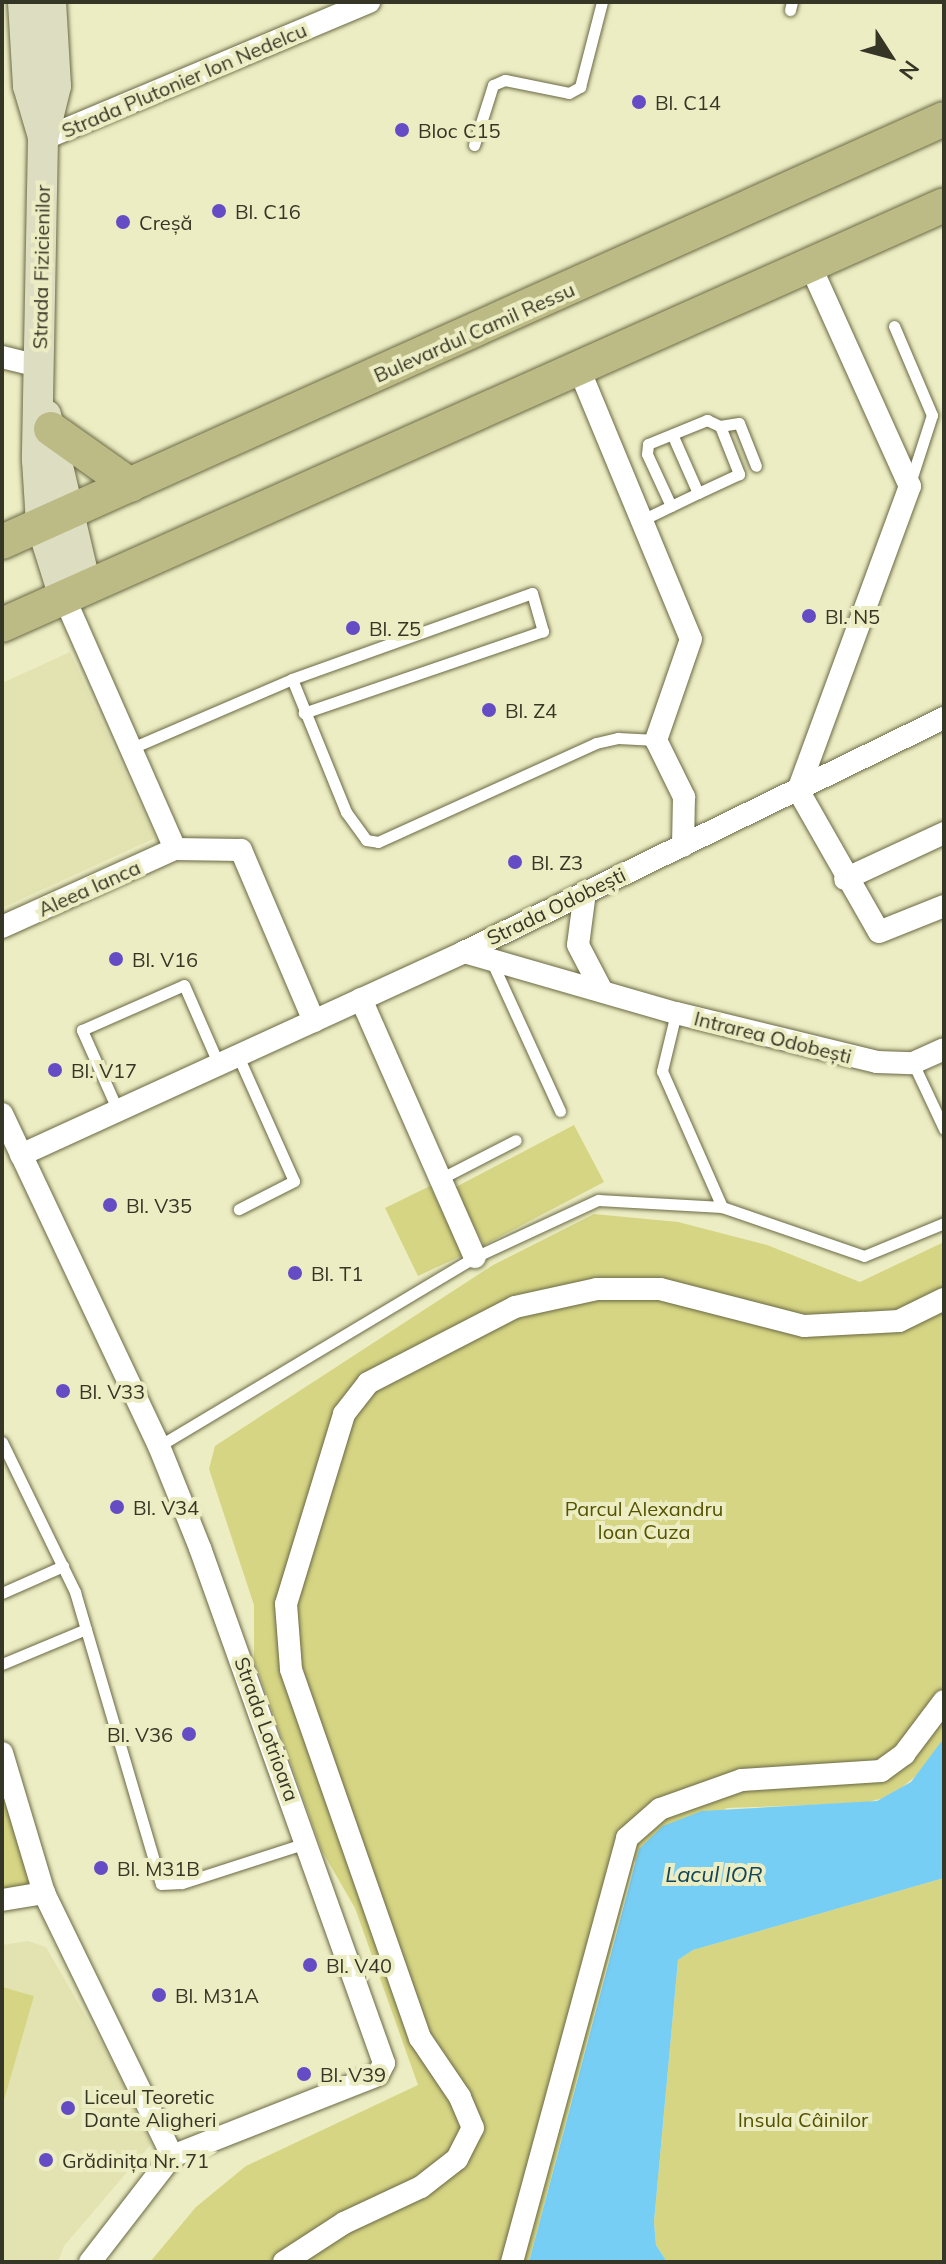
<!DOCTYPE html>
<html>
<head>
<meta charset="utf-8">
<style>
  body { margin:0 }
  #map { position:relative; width:946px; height:2264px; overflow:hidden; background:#ecedc3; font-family:Mulish,sans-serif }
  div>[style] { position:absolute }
  .built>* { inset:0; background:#e3e3b2 }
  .green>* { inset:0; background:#d6d584 }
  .water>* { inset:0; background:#77cef4 }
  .roads { filter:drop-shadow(0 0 2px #6a6944) drop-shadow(0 0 2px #6a6944) }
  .lane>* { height:11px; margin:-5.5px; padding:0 5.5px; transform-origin:5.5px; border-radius:5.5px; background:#fff }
  .street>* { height:22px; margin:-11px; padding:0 11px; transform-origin:11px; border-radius:11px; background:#fff }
  .secondary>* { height:30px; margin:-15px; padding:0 15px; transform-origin:15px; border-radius:15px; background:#ddddc2 }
  .primary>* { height:34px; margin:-17px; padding:0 17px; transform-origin:17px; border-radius:17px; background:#bcbb85 }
  .dots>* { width:22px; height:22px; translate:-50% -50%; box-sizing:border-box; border:4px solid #ecedc3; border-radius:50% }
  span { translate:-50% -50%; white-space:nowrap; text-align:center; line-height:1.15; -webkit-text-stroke:8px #ecedc3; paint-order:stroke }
  .street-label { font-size:20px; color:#363626 }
  .poi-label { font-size:20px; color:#363626 }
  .left { translate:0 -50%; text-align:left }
  .right { translate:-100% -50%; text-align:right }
  .park-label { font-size:20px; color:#555300 }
  .water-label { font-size:22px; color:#114558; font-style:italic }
  .frame { position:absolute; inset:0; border:4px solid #363626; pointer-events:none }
  .north { position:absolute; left:850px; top:16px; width:80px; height:80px; -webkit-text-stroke:6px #ecedc3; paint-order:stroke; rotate:126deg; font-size:22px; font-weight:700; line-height:32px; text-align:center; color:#363626 }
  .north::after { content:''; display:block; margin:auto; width:28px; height:36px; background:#363626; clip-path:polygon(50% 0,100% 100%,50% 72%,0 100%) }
</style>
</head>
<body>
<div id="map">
  <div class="built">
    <i style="clip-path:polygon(70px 652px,155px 838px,2px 908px,2px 683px)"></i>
    <i style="clip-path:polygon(28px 1941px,46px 1947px,118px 2072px,151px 2144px,64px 2246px,58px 2262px,2px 2262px,2px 1945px)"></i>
  </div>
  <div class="green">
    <i style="clip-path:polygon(574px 1125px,604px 1182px,484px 1245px,454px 1188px)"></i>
    <i style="clip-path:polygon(430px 1186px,463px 1255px,418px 1276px,385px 1208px)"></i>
    <i style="clip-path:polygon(594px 1214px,678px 1222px,767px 1245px,860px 1282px,944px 1242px,944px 1738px,921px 1772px,891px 1796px,865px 1803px,727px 1808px,634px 1862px,529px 2262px,150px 2262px,196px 2207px,246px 2166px,418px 2085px,355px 1908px,322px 1851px,254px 1660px,254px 1605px,209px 1469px,215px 1446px,493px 1265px)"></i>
    <i style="clip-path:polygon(2px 1753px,44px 1893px,2px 1900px)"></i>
    <i style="clip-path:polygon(944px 1878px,944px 2262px,667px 2262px,656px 2245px,654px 2222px,678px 1960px,693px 1950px)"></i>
    <i style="clip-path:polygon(2px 1987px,34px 1996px,2px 2107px)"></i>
  </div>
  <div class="water">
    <i style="clip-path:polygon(944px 1738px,944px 1878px,693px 1950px,678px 1960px,654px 2222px,656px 2245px,667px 2262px,529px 2262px,639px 1849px,663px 1826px,702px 1811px,877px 1801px,911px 1782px)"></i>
  </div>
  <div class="roads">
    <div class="lane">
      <i style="left:790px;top:10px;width:8px;rotate:-76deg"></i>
      <i style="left:474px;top:145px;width:63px;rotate:-72.4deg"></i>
      <i style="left:493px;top:85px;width:13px;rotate:-23deg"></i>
      <i style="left:505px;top:80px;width:65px;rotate:11.5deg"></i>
      <i style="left:569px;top:93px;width:13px;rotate:-29deg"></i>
      <i style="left:580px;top:87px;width:88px;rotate:-75.5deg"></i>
      <i style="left:894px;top:326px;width:97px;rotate:66.9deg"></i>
      <i style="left:932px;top:415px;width:71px;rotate:107.9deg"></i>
      <i style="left:720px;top:426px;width:19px;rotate:-9deg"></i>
      <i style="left:739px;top:423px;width:46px;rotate:68.4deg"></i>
      <i style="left:671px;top:506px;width:57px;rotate:-114.8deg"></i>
      <i style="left:647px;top:454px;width:10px;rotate:-84deg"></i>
      <i style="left:648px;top:444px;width:64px;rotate:-22.1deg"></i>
      <i style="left:707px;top:420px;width:14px;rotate:25deg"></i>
      <i style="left:720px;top:426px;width:52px;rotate:68.4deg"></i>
      <i style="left:739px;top:474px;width:45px;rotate:155.1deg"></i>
      <i style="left:642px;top:520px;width:62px;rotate:-25.7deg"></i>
      <i style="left:698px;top:493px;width:64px;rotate:-113.8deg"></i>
      <i style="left:292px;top:679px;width:144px;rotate:67.9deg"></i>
      <i style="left:346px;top:812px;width:34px;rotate:54deg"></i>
      <i style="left:366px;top:840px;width:12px;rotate:9deg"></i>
      <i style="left:378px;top:842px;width:239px;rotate:-24.4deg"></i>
      <i style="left:596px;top:743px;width:23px;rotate:-13deg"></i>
      <i style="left:618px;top:738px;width:38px;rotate:3deg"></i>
      <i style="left:132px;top:748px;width:174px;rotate:-23.3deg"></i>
      <i style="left:292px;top:679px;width:255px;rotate:-19.7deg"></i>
      <i style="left:532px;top:593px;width:40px;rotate:74deg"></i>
      <i style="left:543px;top:631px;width:253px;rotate:161.1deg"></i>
      <i style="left:491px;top:960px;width:166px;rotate:65.4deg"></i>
      <i style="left:676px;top:1013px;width:60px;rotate:103.6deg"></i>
      <i style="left:662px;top:1071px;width:149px;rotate:66.2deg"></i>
      <i style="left:238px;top:1056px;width:137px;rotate:65.9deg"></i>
      <i style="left:294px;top:1181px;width:62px;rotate:153deg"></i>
      <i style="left:913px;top:1063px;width:73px;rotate:64.8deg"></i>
      <i style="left:118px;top:1111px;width:89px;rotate:-114deg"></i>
      <i style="left:82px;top:1030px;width:111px;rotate:-23.8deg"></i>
      <i style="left:184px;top:985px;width:87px;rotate:66.4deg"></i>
      <i style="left:440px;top:1179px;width:85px;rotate:-27.2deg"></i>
      <i style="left:2px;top:1442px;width:167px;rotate:64deg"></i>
      <i style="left:75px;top:1592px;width:304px;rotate:73.6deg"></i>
      <i style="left:161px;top:1884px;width:21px;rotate:-3deg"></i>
      <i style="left:182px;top:1883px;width:133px;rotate:-17.9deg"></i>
      <i style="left:159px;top:1446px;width:368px;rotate:-30.9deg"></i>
      <i style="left:475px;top:1257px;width:136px;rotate:-24.9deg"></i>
      <i style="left:598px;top:1200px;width:124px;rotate:3.2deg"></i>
      <i style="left:722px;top:1207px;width:150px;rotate:19deg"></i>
      <i style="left:864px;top:1256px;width:87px;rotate:-22.4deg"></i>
      <i style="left:2px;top:1593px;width:67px;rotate:-23.9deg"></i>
      <i style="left:2px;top:1664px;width:91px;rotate:-22.6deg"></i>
    </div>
    <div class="street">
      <i style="left:43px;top:139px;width:354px;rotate:-22.8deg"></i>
      <i style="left:810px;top:265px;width:243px;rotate:65.7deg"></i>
      <i style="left:910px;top:486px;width:324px;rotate:110.2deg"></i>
      <i style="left:798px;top:790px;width:163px;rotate:60.3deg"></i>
      <i style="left:879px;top:932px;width:70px;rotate:-21.8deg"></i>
      <i style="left:2px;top:357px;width:38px;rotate:14deg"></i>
      <i style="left:579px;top:369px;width:292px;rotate:67.5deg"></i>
      <i style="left:691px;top:639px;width:107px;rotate:109.1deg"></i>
      <i style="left:656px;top:740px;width:64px;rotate:63.8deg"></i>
      <i style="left:684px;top:797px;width:49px;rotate:91.2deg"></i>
      <i style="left:64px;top:597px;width:275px;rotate:66.2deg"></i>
      <i style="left:175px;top:849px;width:66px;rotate:0.9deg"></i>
      <i style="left:241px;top:850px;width:186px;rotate:66.9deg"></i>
      <i style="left:845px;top:879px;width:109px;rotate:-24.9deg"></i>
      <i style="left:585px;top:892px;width:53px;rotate:97.5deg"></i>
      <i style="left:578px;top:945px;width:52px;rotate:62.4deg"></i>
      <i style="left:2px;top:927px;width:190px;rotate:-24.3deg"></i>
      <i style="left:464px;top:952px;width:221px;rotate:16.1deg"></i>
      <i style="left:676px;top:1013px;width:207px;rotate:13.7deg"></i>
      <i style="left:877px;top:1062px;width:36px;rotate:2deg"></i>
      <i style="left:913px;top:1063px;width:34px;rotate:-24deg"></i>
      <i style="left:361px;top:999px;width:282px;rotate:66.2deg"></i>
      <i style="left:2px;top:1114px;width:367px;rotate:64.7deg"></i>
      <i style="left:159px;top:1446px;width:110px;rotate:68.1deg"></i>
      <i style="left:200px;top:1548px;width:547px;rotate:70.34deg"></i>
      <i style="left:384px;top:2063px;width:13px;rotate:117deg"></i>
      <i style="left:378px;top:2075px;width:221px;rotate:158.5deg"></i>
      <i style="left:172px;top:2156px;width:134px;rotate:127.7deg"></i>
      <i style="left:21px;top:1155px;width:487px;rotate:-24.6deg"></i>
      <i style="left:464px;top:952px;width:534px;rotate:-25.99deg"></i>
      <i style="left:2px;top:1753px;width:146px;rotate:73.3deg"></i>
      <i style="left:44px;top:1893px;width:292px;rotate:64deg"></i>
      <i style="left:2px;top:1900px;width:43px;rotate:-9.5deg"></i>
      <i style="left:284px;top:2262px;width:72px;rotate:-33deg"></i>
      <i style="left:344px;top:2223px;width:85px;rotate:-25.1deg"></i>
      <i style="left:421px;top:2187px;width:46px;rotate:-37.9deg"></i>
      <i style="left:457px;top:2159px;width:35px;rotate:-63deg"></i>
      <i style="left:473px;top:2128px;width:34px;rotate:-113deg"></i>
      <i style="left:460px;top:2097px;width:71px;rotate:-124.1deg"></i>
      <i style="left:420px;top:2038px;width:391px;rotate:-109.3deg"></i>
      <i style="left:291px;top:1669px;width:65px;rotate:-94.4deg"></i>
      <i style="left:286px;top:1604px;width:199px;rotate:-73deg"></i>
      <i style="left:344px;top:1414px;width:39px;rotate:-52deg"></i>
      <i style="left:368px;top:1383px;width:165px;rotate:-27.3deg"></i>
      <i style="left:515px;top:1307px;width:84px;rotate:-12.4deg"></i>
      <i style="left:597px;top:1289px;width:63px"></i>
      <i style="left:660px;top:1289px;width:149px;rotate:14.4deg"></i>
      <i style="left:804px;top:1326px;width:95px;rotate:-3deg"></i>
      <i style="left:899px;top:1321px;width:50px;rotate:-26.1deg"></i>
      <i style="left:512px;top:2262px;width:439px;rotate:-74.8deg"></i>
      <i style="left:627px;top:1838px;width:44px;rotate:-41.3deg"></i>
      <i style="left:660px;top:1809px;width:87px;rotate:-19.5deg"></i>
      <i style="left:742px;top:1780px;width:139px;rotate:-3.7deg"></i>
      <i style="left:881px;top:1771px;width:29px;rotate:-36deg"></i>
      <i style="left:904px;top:1754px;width:66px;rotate:-53deg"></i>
    </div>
    <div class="secondary">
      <i style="left:23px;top:2px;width:84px;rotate:86.6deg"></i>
      <i style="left:28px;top:86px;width:53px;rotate:73.6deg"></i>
      <i style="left:51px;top:2px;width:84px;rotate:86.6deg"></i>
      <i style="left:56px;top:86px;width:55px;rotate:103.8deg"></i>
      <i style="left:43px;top:139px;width:321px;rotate:91.1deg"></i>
      <i style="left:37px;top:460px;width:64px;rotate:86.4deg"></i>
      <i style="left:41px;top:524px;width:77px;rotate:72.5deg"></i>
      <i style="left:46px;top:415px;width:176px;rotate:76.8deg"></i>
    </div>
    <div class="primary">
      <i style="left:51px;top:429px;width:97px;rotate:35.3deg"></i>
      <i style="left:2px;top:542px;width:1033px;rotate:-24.18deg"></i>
      <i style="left:2px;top:625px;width:1031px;rotate:-24.03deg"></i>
    </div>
  </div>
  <div class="dots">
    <i style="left:639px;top:102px;background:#654cc5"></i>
    <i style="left:402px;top:130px;background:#654cc5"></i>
    <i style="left:219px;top:211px;background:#654cc5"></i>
    <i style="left:123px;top:222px;background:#654cc5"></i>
    <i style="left:809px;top:616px;background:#654cc5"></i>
    <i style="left:353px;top:628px;background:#654cc5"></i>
    <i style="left:489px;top:710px;background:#654cc5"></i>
    <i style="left:515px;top:862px;background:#654cc5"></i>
    <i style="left:116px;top:959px;background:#654cc5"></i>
    <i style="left:55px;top:1070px;background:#654cc5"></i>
    <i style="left:110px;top:1205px;background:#654cc5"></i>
    <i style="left:295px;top:1273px;background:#654cc5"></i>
    <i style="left:63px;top:1391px;background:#654cc5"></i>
    <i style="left:117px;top:1507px;background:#654cc5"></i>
    <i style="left:189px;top:1734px;background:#654cc5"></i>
    <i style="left:101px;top:1868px;background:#654cc5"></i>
    <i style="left:310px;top:1965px;background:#654cc5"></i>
    <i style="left:159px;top:1995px;background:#654cc5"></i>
    <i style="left:304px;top:2074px;background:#654cc5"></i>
    <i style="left:68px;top:2108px;background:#654cc5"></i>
    <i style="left:46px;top:2160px;background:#654cc5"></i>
  </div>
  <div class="street-label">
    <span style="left:184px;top:80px;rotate:-23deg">Strada Plutonier Ion Nedelcu</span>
    <span style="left:41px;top:267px;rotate:-89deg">Strada Fizicienilor</span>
    <span style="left:474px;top:332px;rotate:-24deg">Bulevardul Camil Ressu</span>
    <span style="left:89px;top:888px;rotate:-24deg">Aleea Ianca</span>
    <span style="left:556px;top:906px;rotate:-26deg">Strada Odobești</span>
    <span style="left:773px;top:1037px;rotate:14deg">Intrarea Odobești</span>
    <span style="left:267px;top:1729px;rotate:70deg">Strada Lotrioara</span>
  </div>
  <div class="poi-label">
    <span class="left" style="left:655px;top:102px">Bl. C14</span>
    <span class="left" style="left:418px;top:130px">Bloc C15</span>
    <span class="left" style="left:235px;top:211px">Bl. C16</span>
    <span class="left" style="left:139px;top:222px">Creșă</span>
    <span class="left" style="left:825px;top:616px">Bl. N5</span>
    <span class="left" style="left:369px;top:628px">Bl. Z5</span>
    <span class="left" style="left:505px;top:710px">Bl. Z4</span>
    <span class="left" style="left:531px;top:862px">Bl. Z3</span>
    <span class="left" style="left:132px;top:959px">Bl. V16</span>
    <span class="left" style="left:71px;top:1070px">Bl. V17</span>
    <span class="left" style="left:126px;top:1205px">Bl. V35</span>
    <span class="left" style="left:311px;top:1273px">Bl. T1</span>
    <span class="left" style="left:79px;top:1391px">Bl. V33</span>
    <span class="left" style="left:133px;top:1507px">Bl. V34</span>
    <span class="right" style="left:173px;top:1734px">Bl. V36</span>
    <span class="left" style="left:117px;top:1868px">Bl. M31B</span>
    <span class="left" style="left:326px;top:1965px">Bl. V40</span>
    <span class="left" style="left:175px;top:1995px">Bl. M31A</span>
    <span class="left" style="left:320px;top:2074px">Bl. V39</span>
    <span class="left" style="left:84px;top:2108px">Liceul Teoretic<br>Dante Aligheri</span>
    <span class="left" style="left:62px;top:2160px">Grădinița Nr. 71</span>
  </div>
  <div class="park-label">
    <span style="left:644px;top:1520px">Parcul Alexandru<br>Ioan Cuza</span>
    <span style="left:803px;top:2119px">Insula Câinilor</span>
  </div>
  <div class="water-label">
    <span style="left:714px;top:1875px">Lacul IOR</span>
  </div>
  <div class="frame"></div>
  <div class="north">N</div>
</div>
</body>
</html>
